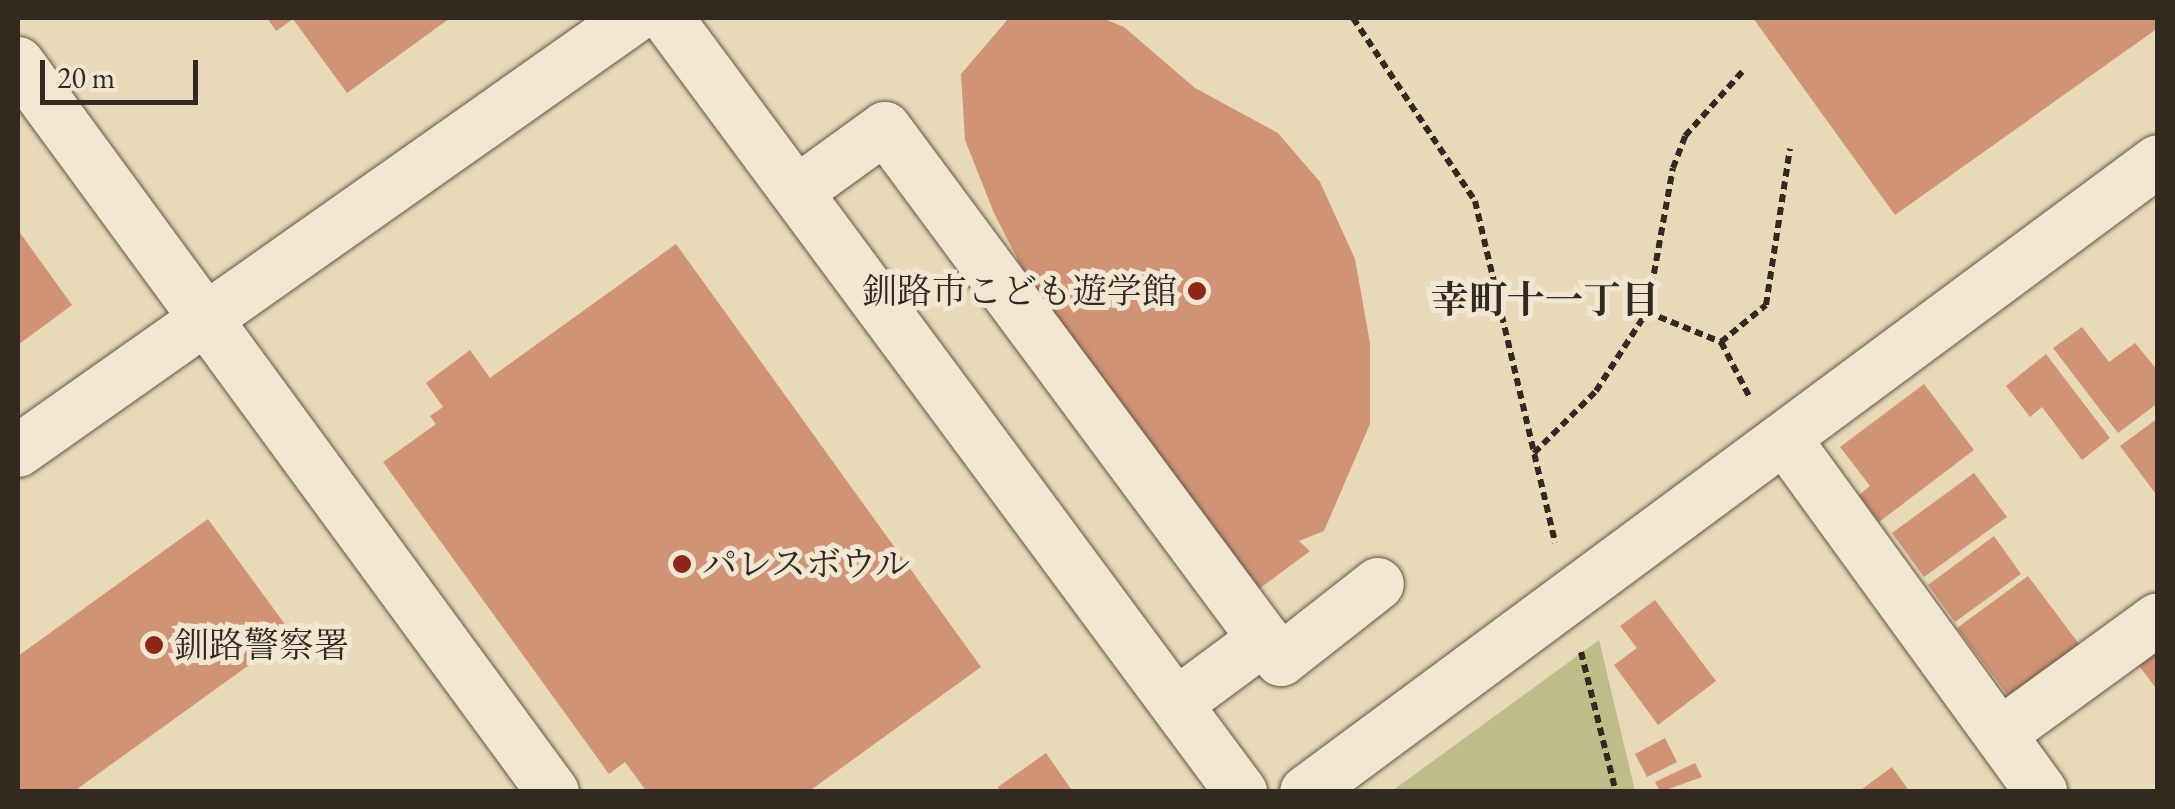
<!DOCTYPE html>
<html>
<head>
<meta charset="utf-8">
<style>
  body { margin:0 }
  #map { position:relative; width:2175px; height:809px; overflow:hidden; background:#e8d9b8; font-family:"EB Garamond","Noto Serif JP",serif }
  div>[style] { position:absolute }
  .green>* { inset:0; background:#bebc89 }
  .building>* { inset:0; background:#d19375 }
  .path>* { height:6px; margin-top:-3px; transform-origin:0; background:repeating-linear-gradient(90deg,#322a20 0 8px,transparent 0 13px) }
  .roads { filter:drop-shadow(0 0 2px #605646) drop-shadow(0 0 2px #605646) }
  .minor>* { height:52px; margin:-26px; padding:0 26px; transform-origin:26px; border-radius:26px; background:#f0e6d1 }
  .dots>* { width:28px; height:28px; translate:-50% -50%; box-sizing:border-box; border:5px solid #f0e6d1; border-radius:50% }
  span { translate:-50% -50%; white-space:nowrap; text-align:center; line-height:1.15; -webkit-text-stroke:10px #f0e6d1; paint-order:stroke }
  .poi-label { font-size:35px; color:#322a20 }
  .right { translate:-100% -50%; text-align:right }
  .left { translate:0 -50%; text-align:left }
  .neighbourhood-label { font-size:38px; color:#322a20; font-weight:700 }
  .frame { position:absolute; inset:0; border:20px solid #322a20; pointer-events:none }
  .scale { position:absolute; left:40px; top:60px; width:158px; height:45px; box-sizing:border-box; border:5px solid #322a20; border-top:0; padding-left:12px; font-size:30px; line-height:35px; white-space:nowrap; color:#322a20; -webkit-text-stroke:8px #f0e6d1; paint-order:stroke }
</style>
</head>
<body>
<div id="map">
  <div class="green">
    <i style="clip-path:polygon(1599px 640px,1635px 791px,1392px 791px)"></i>
  </div>
  <div class="building">
    <i style="clip-path:polygon(267px 18px,450px 18px,347px 93px,293px 19px,276px 31px)"></i>
    <i style="clip-path:polygon(1009px 18px,1102px 18px,1124px 27px,1195px 88px,1278px 133px,1320px 182px,1355px 259px,1370px 343px,1370px 424px,1324px 531px,1299px 541px,1310px 551px,1255px 592px,1050px 323px,994px 213px,965px 140px,961px 74px)"></i>
    <i style="clip-path:polygon(1753px 18px,2158px 18px,2158px 28px,1895px 215px)"></i>
    <i style="clip-path:polygon(18px 230px,72px 305px,18px 345px)"></i>
    <i style="clip-path:polygon(676px 244px,981px 667px,808px 792px,647px 792px,625px 762px,609px 774px,383px 462px,436px 424px,430px 416px,443px 407px,426px 383px,470px 350px,490px 378px)"></i>
    <i style="clip-path:polygon(2082px 327px,2109px 362px,2135px 343px,2158px 371px,2158px 403px,2118px 433px,2053px 348px)"></i>
    <i style="clip-path:polygon(2046px 354px,2110px 438px,2082px 460px,2042px 407px,2030px 417px,2006px 386px)"></i>
    <i style="clip-path:polygon(1924px 384px,1974px 450px,1879px 522px,1859px 495px,1870px 486px,1840px 447px)"></i>
    <i style="clip-path:polygon(2158px 418px,2158px 497px,2120px 446px)"></i>
    <i style="clip-path:polygon(1974px 473px,2007px 517px,1924px 577px,1892px 533px)"></i>
    <i style="clip-path:polygon(208px 519px,292px 634px,73px 792px,18px 792px,18px 656px)"></i>
    <i style="clip-path:polygon(1994px 536px,2021px 574px,1955px 622px,1928px 585px)"></i>
    <i style="clip-path:polygon(2028px 576px,2079px 644px,2009px 697px,1957px 628px)"></i>
    <i style="clip-path:polygon(1655px 600px,1716px 681px,1658px 725px,1614px 665px,1637px 648px,1620px 626px)"></i>
    <i style="clip-path:polygon(2158px 642px,2158px 691px,2134px 659px)"></i>
    <i style="clip-path:polygon(1665px 738px,1677px 762px,1647px 777px,1635px 754px)"></i>
    <i style="clip-path:polygon(1046px 753px,1073px 792px,1001px 792px,998px 787px)"></i>
    <i style="clip-path:polygon(1695px 763px,1702px 777px,1660px 792px,1655px 782px)"></i>
    <i style="clip-path:polygon(1892px 767px,1910px 792px,1858px 792px)"></i>
  </div>
  <div class="path">
    <i style="left:1353px;top:18px;width:220px;rotate:56.3deg"></i>
    <i style="left:1475px;top:201px;width:351px;rotate:76.8deg"></i>
    <i style="left:1647px;top:312px;width:80px;rotate:22.1deg"></i>
    <i style="left:1721px;top:342px;width:63px;rotate:62.6deg"></i>
    <i style="left:1721px;top:342px;width:58px;rotate:-39.4deg"></i>
    <i style="left:1766px;top:305px;width:158px;rotate:-81.3deg"></i>
    <i style="left:1534px;top:453px;width:88px;rotate:-45deg"></i>
    <i style="left:1596px;top:391px;width:94px;rotate:-57.2deg"></i>
    <i style="left:1647px;top:312px;width:146px;rotate:-79.8deg"></i>
    <i style="left:1673px;top:168px;width:34px;rotate:-69deg"></i>
    <i style="left:1685px;top:136px;width:87px;rotate:-48.3deg"></i>
    <i style="left:1581px;top:652px;width:144px;rotate:76deg"></i>
  </div>
  <div class="roads">
    <div class="minor">
      <i style="left:667px;top:18px;width:964px;rotate:53.44deg"></i>
      <i style="left:18px;top:63px;width:904px;rotate:53.73deg"></i>
      <i style="left:798px;top:191px;width:107px;rotate:-35.9deg"></i>
      <i style="left:885px;top:128px;width:636px;rotate:53.44deg"></i>
      <i style="left:1264px;top:639px;width:109px;rotate:143.5deg"></i>
      <i style="left:1785px;top:439px;width:436px;rotate:54deg"></i>
      <i style="left:18px;top:451px;width:752px;rotate:-35.15deg"></i>
      <i style="left:1264px;top:639px;width:27px;rotate:51deg"></i>
      <i style="left:1281px;top:660px;width:123px;rotate:-38.1deg"></i>
      <i style="left:2000px;top:734px;width:195px;rotate:-36deg"></i>
      <i style="left:1306px;top:792px;width:1060px;rotate:-36.52deg"></i>
    </div>
  </div>
  <div class="dots">
    <i style="left:1197px;top:291px;background:#8f2418"></i>
    <i style="left:682px;top:564px;background:#8f2418"></i>
    <i style="left:154px;top:645px;background:#8f2418"></i>
  </div>
  <div class="poi-label">
    <span class="right" style="left:1177px;top:291px">釧路市こども遊学館</span>
    <span class="left" style="left:702px;top:564px">パレスボウル</span>
    <span class="left" style="left:174px;top:645px">釧路警察署</span>
  </div>
  <div class="neighbourhood-label">
    <span style="left:1545px;top:300px">幸町十一丁目</span>
  </div>
  <div class="frame"></div>
  <div class="scale">20 m</div>
</div>
</body>
</html>
